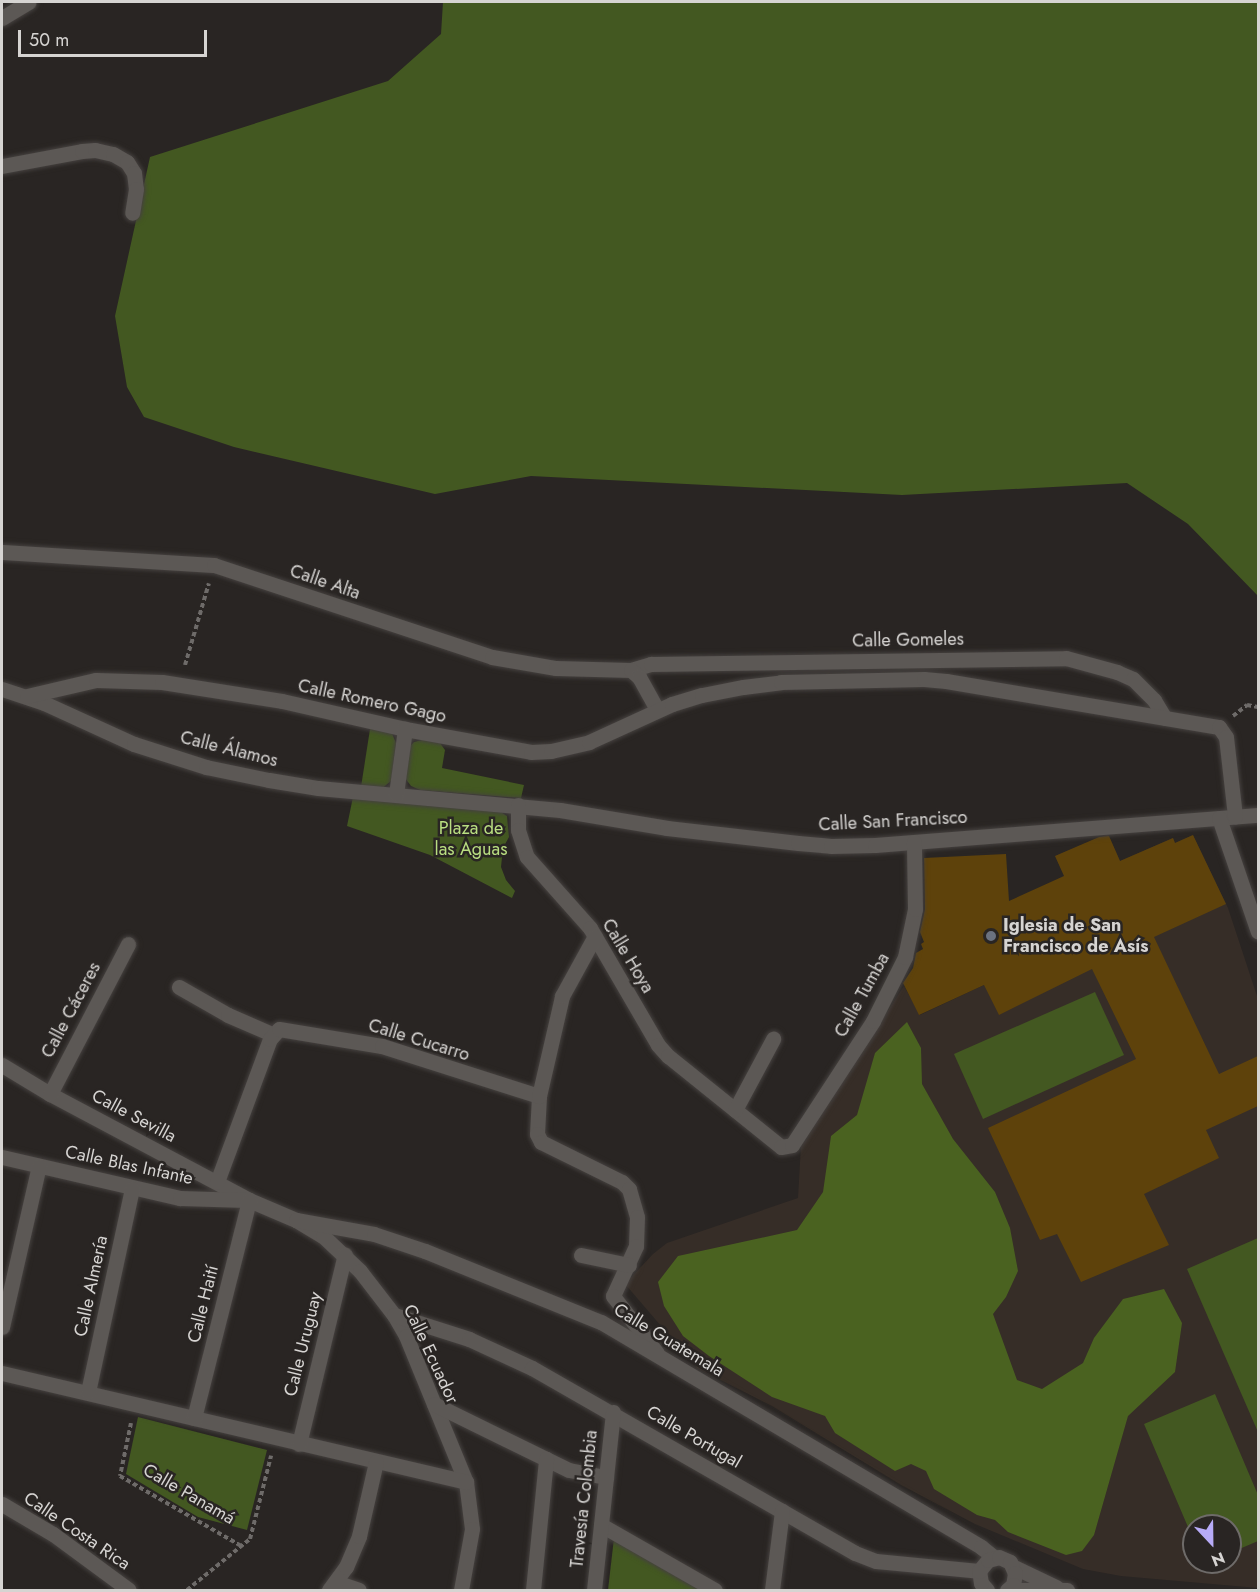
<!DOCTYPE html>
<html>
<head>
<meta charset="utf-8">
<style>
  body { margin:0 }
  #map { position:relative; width:1260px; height:1592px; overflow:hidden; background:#292523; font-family:Jost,sans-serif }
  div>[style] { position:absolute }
  .built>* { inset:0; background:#362d27 }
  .green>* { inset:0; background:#435821 }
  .forest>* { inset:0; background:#4a6220 }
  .building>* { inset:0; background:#5e420b }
  .path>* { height:4px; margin-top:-2px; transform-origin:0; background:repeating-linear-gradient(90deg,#6e6b69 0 4.5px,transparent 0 7.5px) }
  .roads { filter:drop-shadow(0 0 2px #45413f) drop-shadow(0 0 2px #45413f) }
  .minor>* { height:15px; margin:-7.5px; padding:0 7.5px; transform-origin:7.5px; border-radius:7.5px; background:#5c5855 }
  .dots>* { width:16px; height:16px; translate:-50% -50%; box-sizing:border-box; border:3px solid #292523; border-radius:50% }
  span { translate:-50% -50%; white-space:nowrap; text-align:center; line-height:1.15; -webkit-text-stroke:5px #292523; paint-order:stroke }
  .street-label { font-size:18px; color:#d6d4d2 }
  .park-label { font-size:18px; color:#b9de81 }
  .poi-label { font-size:18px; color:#d6d4d2; font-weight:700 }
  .left { translate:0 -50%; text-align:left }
  .frame { position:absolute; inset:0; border:3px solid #d6d4d2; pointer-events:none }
  .north { position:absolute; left:1182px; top:1514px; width:60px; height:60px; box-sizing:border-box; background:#292523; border:2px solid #6e6b69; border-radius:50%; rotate:158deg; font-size:16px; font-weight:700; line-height:24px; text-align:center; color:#d6d4d2 }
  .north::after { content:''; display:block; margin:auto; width:21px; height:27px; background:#b7abf7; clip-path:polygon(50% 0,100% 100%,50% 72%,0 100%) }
  .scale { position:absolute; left:18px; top:30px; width:189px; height:27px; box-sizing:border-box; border:3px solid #d6d4d2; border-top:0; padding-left:8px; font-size:18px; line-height:21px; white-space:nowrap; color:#d6d4d2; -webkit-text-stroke:4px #292523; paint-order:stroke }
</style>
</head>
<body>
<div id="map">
  <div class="built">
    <i style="clip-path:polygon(evenodd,1108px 834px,1120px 861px,1173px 838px,1175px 843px,1193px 835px,1228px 908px,1258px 999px,1258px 1588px,1121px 1576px,1083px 1569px,975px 1524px,901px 1485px,772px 1406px,697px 1368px,625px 1284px,653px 1254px,667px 1243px,798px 1198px,801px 1145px,904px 986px,920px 1015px,984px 985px,1084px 917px,1055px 856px,1108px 834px,1194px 1526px,1230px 1526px,1230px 1562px,1194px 1562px,1194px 1526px)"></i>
  </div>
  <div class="green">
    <i style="clip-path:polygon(443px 2px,1258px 2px,1258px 596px,1188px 524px,1127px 483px,902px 495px,531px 476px,435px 494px,234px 447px,144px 417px,127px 387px,115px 316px,150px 157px,388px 81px,441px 34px)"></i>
    <i style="clip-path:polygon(370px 729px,391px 731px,396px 743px,391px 781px,380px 790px,361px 787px)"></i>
    <i style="clip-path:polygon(426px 739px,440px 743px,445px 750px,442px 768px,524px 785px,521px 798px,420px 790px,411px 786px,405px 778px,407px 749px,414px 742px)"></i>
    <i style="clip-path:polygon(353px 797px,496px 809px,507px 816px,509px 837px,503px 848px,501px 867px,506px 880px,515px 891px,512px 898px,430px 855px,347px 826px)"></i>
    <i style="clip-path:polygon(1095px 992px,1124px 1055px,983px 1119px,954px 1054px)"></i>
    <i style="clip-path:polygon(1258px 1238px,1258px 1432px,1187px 1269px)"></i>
    <i style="clip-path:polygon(1215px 1394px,1258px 1495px,1258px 1541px,1230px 1553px,1230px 1526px,1194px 1526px,1194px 1541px,1144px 1424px)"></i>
    <i style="clip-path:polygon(138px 1417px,267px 1450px,247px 1530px,198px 1517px,126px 1474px)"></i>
    <i style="clip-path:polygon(614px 1538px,707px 1590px,608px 1590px)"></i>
  </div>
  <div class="forest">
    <i style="clip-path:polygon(907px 1022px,921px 1048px,922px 1084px,953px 1139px,995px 1192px,1010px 1228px,1018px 1271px,1006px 1297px,993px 1314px,1017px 1380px,1042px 1389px,1083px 1363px,1094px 1338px,1123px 1299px,1164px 1289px,1182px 1323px,1175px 1372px,1128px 1416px,1094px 1535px,1082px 1551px,1066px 1555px,1008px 1532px,995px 1520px,977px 1515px,934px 1489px,926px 1471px,911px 1464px,895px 1471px,835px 1433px,825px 1416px,772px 1397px,709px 1356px,683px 1336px,664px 1306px,658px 1282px,678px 1256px,797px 1230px,823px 1192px,831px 1136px,857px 1115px,875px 1053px)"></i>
  </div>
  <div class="building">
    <i style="clip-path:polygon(1193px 835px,1226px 904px,1154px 937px,1219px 1074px,1258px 1056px,1258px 1106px,1206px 1130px,1219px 1158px,1144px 1194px,1169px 1245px,1081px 1282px,1057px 1234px,1040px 1240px,988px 1128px,1136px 1059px,1092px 969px,999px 1015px,984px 985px,919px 1015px,903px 983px,913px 968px,916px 953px,923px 949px,921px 944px,924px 942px,920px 932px,925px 909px,924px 858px,1006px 854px,1009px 901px,1064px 876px,1055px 856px,1099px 837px,1109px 836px,1120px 861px,1173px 838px,1175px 843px)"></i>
  </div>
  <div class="path">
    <i style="left:185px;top:665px;width:85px;rotate:-73.7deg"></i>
    <i style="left:1233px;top:716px;width:18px;rotate:-38deg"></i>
    <i style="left:1247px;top:705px;width:11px;rotate:10deg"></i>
    <i style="left:131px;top:1423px;width:54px;rotate:101.7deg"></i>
    <i style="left:120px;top:1476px;width:140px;rotate:30deg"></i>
    <i style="left:187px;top:1590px;width:81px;rotate:-39deg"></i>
    <i style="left:250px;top:1539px;width:86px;rotate:-75.8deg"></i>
  </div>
  <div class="roads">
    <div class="minor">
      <i style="left:2px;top:18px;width:31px;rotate:-31deg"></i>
      <i style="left:2px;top:166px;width:81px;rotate:-10.6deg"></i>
      <i style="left:82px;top:151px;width:13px;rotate:-4deg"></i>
      <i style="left:95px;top:150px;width:18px;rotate:13deg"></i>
      <i style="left:113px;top:154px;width:16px;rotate:30deg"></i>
      <i style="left:127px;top:162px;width:13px;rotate:58deg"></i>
      <i style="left:134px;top:173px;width:16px;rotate:83deg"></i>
      <i style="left:136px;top:189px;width:24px;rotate:99deg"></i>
      <i style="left:2px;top:552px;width:212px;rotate:3.5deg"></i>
      <i style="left:214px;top:565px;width:293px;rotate:18.3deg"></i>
      <i style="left:492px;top:657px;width:65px;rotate:9.8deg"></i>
      <i style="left:556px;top:668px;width:75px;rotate:1.5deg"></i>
      <i style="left:631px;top:670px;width:21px;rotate:-17deg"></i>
      <i style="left:651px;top:664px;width:415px;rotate:-0.8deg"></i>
      <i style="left:1066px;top:658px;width:53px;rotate:15.4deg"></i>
      <i style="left:1117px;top:672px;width:17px;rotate:24deg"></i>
      <i style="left:1133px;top:679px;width:30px;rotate:45deg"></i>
      <i style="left:1154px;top:700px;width:21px;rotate:59deg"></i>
      <i style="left:631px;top:670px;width:11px;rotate:41deg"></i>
      <i style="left:639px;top:677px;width:37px;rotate:61deg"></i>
      <i style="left:2px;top:689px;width:44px;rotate:18.4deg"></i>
      <i style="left:44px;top:703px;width:99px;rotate:24.5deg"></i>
      <i style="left:134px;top:744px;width:76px;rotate:17.7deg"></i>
      <i style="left:206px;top:767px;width:64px;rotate:11.7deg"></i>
      <i style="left:269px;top:780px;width:50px;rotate:9.3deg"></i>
      <i style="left:318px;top:788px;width:243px;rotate:5.2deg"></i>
      <i style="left:560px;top:810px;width:109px;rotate:9.5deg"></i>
      <i style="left:667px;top:828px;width:132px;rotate:6.5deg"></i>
      <i style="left:798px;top:843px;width:33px;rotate:5deg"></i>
      <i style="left:831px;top:846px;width:44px;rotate:-1.3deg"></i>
      <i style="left:875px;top:845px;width:384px;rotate:-4.5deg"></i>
      <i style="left:27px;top:696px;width:71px;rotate:-13.1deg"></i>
      <i style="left:96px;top:680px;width:66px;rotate:1.7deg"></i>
      <i style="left:162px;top:682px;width:121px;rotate:9deg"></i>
      <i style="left:282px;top:701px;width:126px;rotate:12.8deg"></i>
      <i style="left:405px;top:729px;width:128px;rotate:10.3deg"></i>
      <i style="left:531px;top:752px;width:20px;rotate:-3deg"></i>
      <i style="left:551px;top:751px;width:39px;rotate:-13deg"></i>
      <i style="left:589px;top:742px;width:91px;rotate:-24.6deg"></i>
      <i style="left:672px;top:704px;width:31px;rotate:-17deg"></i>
      <i style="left:702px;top:695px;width:42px;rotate:-11deg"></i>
      <i style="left:743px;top:687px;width:38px;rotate:-7deg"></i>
      <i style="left:781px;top:682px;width:143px;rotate:-1.2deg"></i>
      <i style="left:924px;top:679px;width:22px;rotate:5deg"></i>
      <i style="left:946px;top:681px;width:277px;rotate:9.6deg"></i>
      <i style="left:1219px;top:727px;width:12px;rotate:55deg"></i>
      <i style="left:1226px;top:737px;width:80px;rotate:83.5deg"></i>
      <i style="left:396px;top:794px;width:66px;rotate:-82.1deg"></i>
      <i style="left:518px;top:805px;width:25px;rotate:90deg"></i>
      <i style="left:518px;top:830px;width:28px;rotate:72deg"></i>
      <i style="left:527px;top:857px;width:95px;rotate:48.4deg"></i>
      <i style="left:590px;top:928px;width:135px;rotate:59.8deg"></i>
      <i style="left:658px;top:1045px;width:15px;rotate:48deg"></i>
      <i style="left:668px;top:1056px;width:145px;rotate:38.8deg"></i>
      <i style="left:781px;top:1147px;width:11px;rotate:-10deg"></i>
      <i style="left:792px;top:1145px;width:148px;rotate:-56.8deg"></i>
      <i style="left:873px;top:1021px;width:72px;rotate:-63.4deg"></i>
      <i style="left:905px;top:957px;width:49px;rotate:-78.2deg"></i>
      <i style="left:915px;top:909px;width:67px;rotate:-90.9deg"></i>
      <i style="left:1219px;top:818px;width:120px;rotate:71.1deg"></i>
      <i style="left:179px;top:987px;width:56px;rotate:29.7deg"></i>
      <i style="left:228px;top:1015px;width:48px;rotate:23.4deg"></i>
      <i style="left:2px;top:1065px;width:56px;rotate:31.1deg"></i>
      <i style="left:50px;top:1094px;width:225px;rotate:28deg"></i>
      <i style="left:249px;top:1200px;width:51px;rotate:23.1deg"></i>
      <i style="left:296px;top:1220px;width:31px;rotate:31deg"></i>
      <i style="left:323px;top:1236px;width:51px;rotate:43.4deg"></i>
      <i style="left:360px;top:1271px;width:56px;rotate:52.3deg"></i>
      <i style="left:394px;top:1315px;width:24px;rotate:60deg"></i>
      <i style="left:406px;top:1336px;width:158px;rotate:67.7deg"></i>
      <i style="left:466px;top:1482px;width:47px;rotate:82.7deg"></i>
      <i style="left:472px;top:1529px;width:62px;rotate:100.2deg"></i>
      <i style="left:50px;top:1094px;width:169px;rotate:-62.5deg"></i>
      <i style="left:539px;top:1096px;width:38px;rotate:93deg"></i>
      <i style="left:537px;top:1134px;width:9px;rotate:63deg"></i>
      <i style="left:541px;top:1142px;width:90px;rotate:26.3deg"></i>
      <i style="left:622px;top:1182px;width:10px;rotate:45deg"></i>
      <i style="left:629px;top:1189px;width:29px;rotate:74deg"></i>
      <i style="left:637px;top:1217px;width:29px;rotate:92deg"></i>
      <i style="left:636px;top:1246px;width:55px;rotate:114.7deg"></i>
      <i style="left:613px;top:1296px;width:72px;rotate:52.3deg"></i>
      <i style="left:735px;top:1110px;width:81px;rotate:-61.8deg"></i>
      <i style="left:2px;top:1157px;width:183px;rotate:13deg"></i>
      <i style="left:180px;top:1198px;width:66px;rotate:1.7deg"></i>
      <i style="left:217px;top:1182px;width:153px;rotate:-69.7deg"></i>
      <i style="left:270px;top:1039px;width:13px;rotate:-48deg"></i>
      <i style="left:279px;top:1029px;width:104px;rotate:9.4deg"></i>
      <i style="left:382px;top:1046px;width:165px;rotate:17.7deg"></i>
      <i style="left:539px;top:1096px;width:103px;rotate:-77deg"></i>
      <i style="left:562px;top:996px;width:68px;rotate:-61.2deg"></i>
      <i style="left:296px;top:1220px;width:79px;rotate:10.2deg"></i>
      <i style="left:374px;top:1234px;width:54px;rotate:18.4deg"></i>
      <i style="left:425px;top:1251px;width:190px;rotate:22deg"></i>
      <i style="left:601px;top:1322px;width:442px;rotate:30.6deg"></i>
      <i style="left:981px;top:1547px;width:16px;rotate:38deg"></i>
      <i style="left:581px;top:1255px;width:49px;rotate:11.8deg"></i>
      <i style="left:394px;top:1315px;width:79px;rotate:17.7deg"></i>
      <i style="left:469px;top:1339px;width:69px;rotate:24.7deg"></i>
      <i style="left:532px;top:1368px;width:372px;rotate:29.8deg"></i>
      <i style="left:855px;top:1553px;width:22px;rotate:21deg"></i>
      <i style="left:876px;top:1561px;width:103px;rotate:5.5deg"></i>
      <i style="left:2px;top:1327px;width:165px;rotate:-77.1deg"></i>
      <i style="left:2px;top:1373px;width:477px;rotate:13.2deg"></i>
      <i style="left:88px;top:1392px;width:208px;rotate:-77.8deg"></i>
      <i style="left:434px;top:1404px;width:150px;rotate:26.1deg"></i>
      <i style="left:569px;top:1470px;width:38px;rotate:11deg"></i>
      <i style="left:194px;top:1418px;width:225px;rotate:-75.8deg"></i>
      <i style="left:299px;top:1444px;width:195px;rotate:-76.4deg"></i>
      <i style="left:2px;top:1504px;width:59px;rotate:30.5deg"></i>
      <i style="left:53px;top:1534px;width:94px;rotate:36.4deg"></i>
      <i style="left:601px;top:1525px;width:131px;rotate:29.7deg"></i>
      <i style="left:1014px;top:1567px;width:47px;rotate:25.5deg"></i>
      <i style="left:336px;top:1582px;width:24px;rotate:19deg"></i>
      <i style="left:329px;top:1590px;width:29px;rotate:-54deg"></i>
      <i style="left:346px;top:1567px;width:34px;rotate:-67deg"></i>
      <i style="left:359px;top:1536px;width:76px;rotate:-77.1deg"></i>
      <i style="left:533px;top:1590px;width:132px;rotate:-84.3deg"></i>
      <i style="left:594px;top:1590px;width:179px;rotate:-83.9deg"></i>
      <i style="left:772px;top:1590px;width:80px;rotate:-82.8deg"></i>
      <i style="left:987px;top:1590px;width:9px;rotate:-131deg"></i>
      <i style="left:981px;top:1583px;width:12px;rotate:-99deg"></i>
      <i style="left:979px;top:1571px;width:14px;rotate:-51deg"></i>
      <i style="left:988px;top:1560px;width:11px;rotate:-15deg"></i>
      <i style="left:999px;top:1557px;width:12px;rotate:24deg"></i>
      <i style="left:1010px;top:1562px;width:12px;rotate:66deg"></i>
      <i style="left:1015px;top:1573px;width:12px;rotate:99deg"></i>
      <i style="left:1013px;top:1585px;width:8px;rotate:140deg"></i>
      <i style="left:1008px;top:1590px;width:59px"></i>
    </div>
  </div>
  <div class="dots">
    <i style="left:991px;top:936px;background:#6b7280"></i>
  </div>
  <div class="street-label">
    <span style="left:325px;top:582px;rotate:19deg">Calle Alta</span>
    <span style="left:908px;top:640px;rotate:-1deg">Calle Gomeles</span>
    <span style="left:372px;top:701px;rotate:12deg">Calle Romero Gago</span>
    <span style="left:229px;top:749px;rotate:14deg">Calle Álamos</span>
    <span style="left:893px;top:821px;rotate:-3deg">Calle San Francisco</span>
    <span style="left:628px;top:956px;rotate:59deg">Calle Hoya</span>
    <span style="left:862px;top:995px;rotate:-61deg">Calle Tumba</span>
    <span style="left:71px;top:1010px;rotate:-62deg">Calle Cáceres</span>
    <span style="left:419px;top:1040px;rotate:17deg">Calle Cucarro</span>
    <span style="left:134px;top:1116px;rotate:28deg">Calle Sevilla</span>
    <span style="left:129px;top:1165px;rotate:12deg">Calle Blas Infante</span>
    <span style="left:91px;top:1286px;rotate:-78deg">Calle Almería</span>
    <span style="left:203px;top:1304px;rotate:-76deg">Calle Haití</span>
    <span style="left:669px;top:1340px;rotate:31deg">Calle Guatemala</span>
    <span style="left:303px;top:1344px;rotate:-76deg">Calle Uruguay</span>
    <span style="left:431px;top:1354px;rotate:65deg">Calle Ecuador</span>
    <span style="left:694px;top:1437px;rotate:30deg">Calle Portugal</span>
    <span style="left:189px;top:1494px;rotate:30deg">Calle Panamá</span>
    <span style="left:584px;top:1499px;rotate:-84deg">Travesía Colombia</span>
    <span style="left:77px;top:1531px;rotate:34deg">Calle Costa Rica</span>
  </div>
  <div class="park-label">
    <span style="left:471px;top:839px">Plaza de<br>las Aguas</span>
  </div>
  <div class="poi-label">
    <span class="left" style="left:1003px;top:936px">Iglesia de San<br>Francisco de Asís</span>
  </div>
  <div class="frame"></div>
  <div class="north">N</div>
  <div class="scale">50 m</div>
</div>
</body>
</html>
